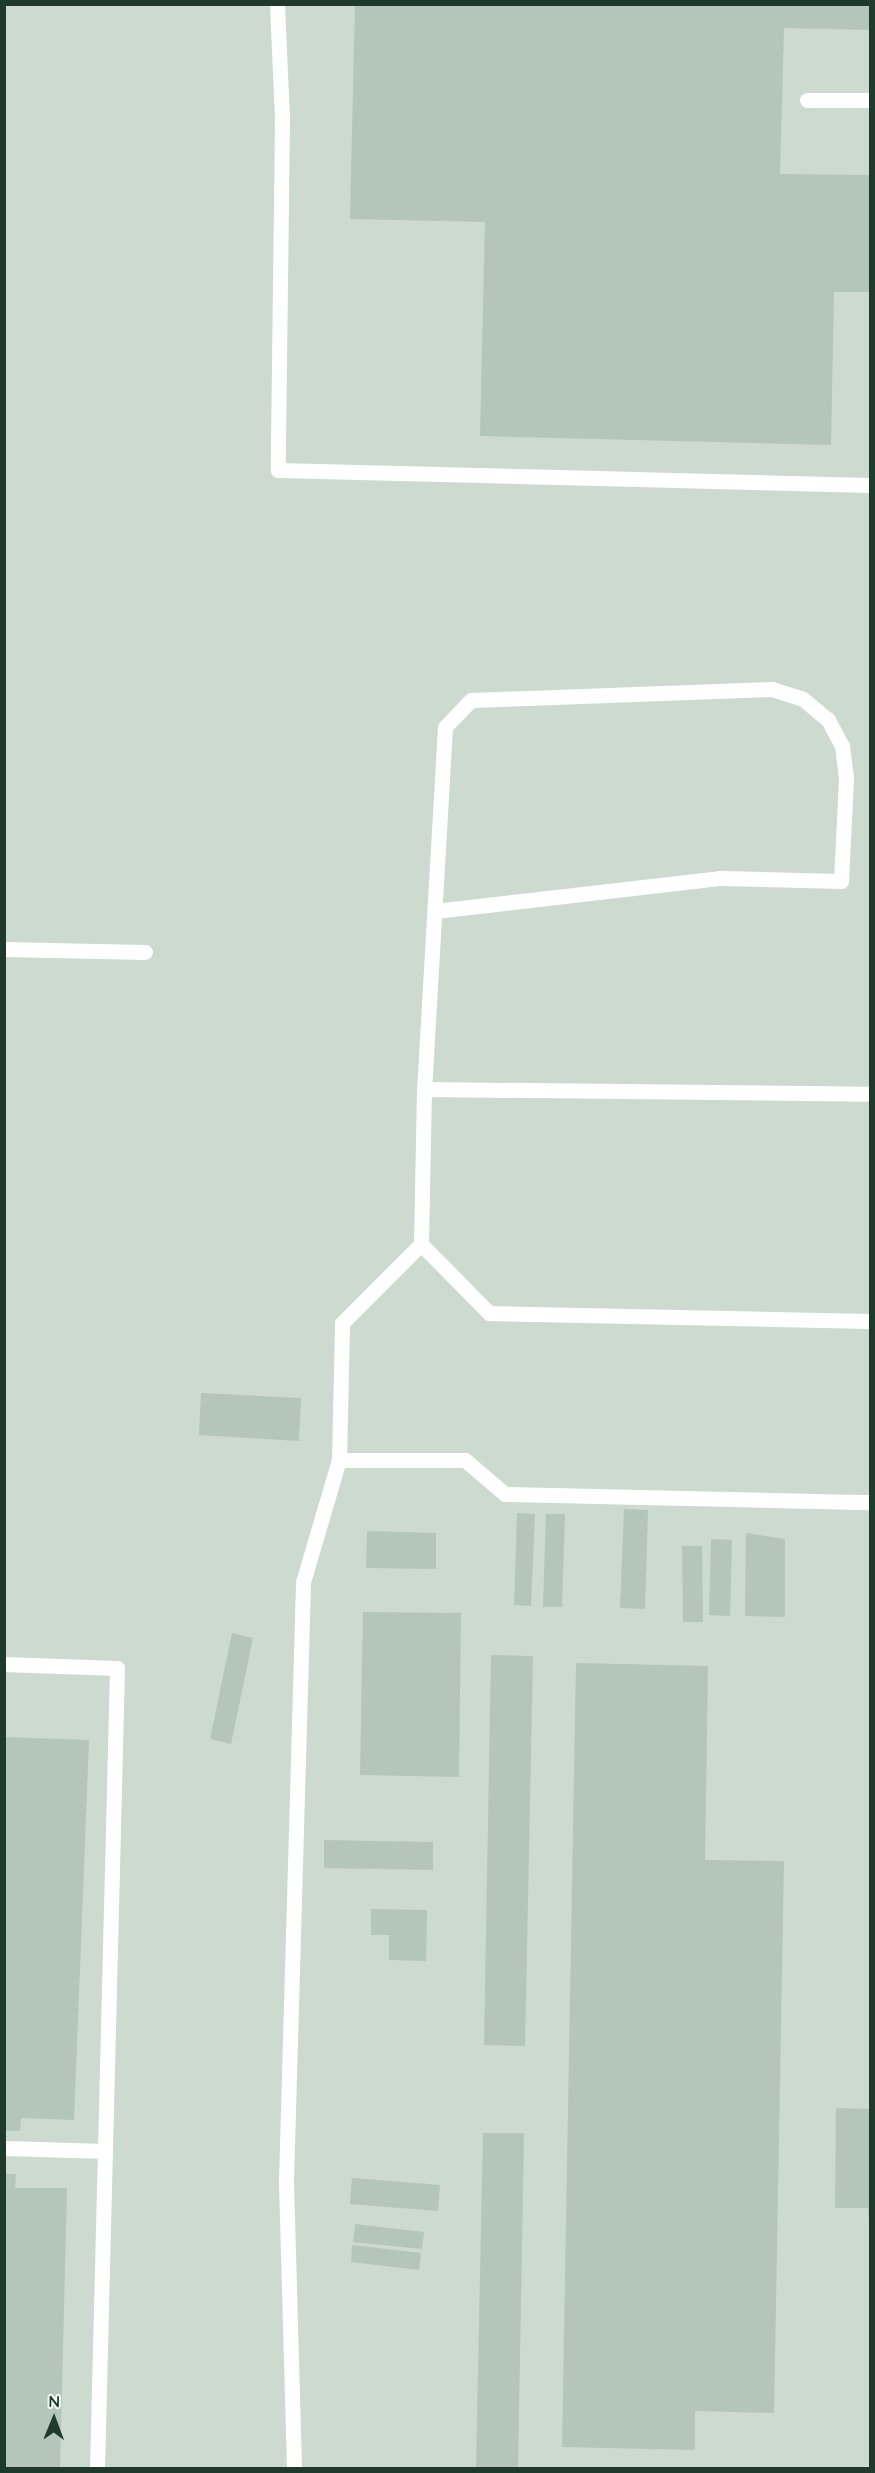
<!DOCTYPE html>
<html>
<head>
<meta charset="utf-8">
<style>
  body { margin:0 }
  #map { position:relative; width:875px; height:2473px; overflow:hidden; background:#deeae2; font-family:Quicksand,sans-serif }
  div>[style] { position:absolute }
  .built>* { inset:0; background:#cddad0 }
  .building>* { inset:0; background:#b4c5ba }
  .service>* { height:15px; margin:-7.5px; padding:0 7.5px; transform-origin:7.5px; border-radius:7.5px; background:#fff }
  span { translate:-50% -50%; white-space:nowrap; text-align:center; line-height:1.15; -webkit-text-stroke:6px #eff7f1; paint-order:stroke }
  .frame { position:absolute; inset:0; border:6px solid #1f3a2c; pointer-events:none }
  .north { position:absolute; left:24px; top:2389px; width:60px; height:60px; -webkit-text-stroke:4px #eff7f1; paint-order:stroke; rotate:1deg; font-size:16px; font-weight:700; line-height:24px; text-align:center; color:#1f3a2c }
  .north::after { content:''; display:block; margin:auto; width:21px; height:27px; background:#1f3a2c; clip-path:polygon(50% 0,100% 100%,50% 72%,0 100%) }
</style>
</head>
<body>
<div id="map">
  <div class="built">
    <i style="clip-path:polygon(5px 5px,870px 5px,870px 2468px,5px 2468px)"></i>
  </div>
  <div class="building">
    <i style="clip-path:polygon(355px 4px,870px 4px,870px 30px,784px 28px,780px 174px,870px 175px,870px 292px,834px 292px,831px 445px,480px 436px,485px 222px,350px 219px)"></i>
    <i style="clip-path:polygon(201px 1393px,301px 1398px,299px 1441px,199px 1435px)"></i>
    <i style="clip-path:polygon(624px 1509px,648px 1510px,645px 1609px,620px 1608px)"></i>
    <i style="clip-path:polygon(517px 1513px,535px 1514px,531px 1606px,514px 1605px)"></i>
    <i style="clip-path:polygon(546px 1514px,565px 1514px,562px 1607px,543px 1607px)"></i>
    <i style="clip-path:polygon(367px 1531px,436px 1533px,436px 1569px,366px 1568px)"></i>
    <i style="clip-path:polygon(746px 1533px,785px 1539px,785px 1617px,745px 1616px)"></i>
    <i style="clip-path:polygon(711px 1539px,732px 1540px,730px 1616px,709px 1615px)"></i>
    <i style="clip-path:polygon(682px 1546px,702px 1546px,703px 1622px,683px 1622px)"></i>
    <i style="clip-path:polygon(363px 1612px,461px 1613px,459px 1777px,360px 1775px)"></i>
    <i style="clip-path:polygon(232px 1633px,253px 1638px,231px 1744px,210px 1739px)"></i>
    <i style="clip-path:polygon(491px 1655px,533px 1656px,525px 2046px,484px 2045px)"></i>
    <i style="clip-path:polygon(576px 1663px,708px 1666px,705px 1860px,784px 1861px,774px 2413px,695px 2411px,695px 2450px,562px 2447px)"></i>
    <i style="clip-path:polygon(4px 1737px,89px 1740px,74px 2120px,21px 2118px,20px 2131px,4px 2131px)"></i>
    <i style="clip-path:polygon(324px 1840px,433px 1842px,433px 1870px,324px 1868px)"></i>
    <i style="clip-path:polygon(371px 1909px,427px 1910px,426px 1961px,389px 1960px,389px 1935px,371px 1935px)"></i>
    <i style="clip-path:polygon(836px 2108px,870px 2109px,870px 2241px,868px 2208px,835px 2208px)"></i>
    <i style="clip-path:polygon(483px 2133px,524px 2133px,518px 2468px,476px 2468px)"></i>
    <i style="clip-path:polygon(4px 2174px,16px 2174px,15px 2188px,67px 2188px,60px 2468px,4px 2468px)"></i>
    <i style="clip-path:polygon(352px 2178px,440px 2185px,438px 2211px,350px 2204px)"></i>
    <i style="clip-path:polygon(355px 2224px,424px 2232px,422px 2249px,353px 2242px)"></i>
    <i style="clip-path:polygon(352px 2245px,421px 2253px,419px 2270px,351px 2262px)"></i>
  </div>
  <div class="service">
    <i style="left:277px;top:4px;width:115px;rotate:87.5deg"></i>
    <i style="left:282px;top:119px;width:351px;rotate:90.7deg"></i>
    <i style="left:278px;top:470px;width:592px;rotate:1.45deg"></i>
    <i style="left:807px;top:100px;width:63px"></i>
    <i style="left:435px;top:911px;width:286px;rotate:-6.6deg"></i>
    <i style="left:719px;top:878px;width:122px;rotate:1.4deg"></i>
    <i style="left:841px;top:881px;width:103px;rotate:-87.2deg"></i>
    <i style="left:846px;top:778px;width:32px;rotate:-97deg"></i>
    <i style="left:842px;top:746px;width:30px;rotate:-118deg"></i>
    <i style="left:828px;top:720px;width:33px;rotate:-140deg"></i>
    <i style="left:803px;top:699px;width:33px;rotate:-162deg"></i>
    <i style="left:772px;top:689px;width:301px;rotate:177.9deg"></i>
    <i style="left:471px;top:700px;width:37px;rotate:134deg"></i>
    <i style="left:445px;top:727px;width:363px;rotate:93.3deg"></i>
    <i style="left:424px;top:1089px;width:155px;rotate:91.1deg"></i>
    <i style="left:421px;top:1244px;width:97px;rotate:45.4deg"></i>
    <i style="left:489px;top:1313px;width:381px;rotate:1.2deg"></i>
    <i style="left:4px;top:949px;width:141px;rotate:1.2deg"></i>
    <i style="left:424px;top:1089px;width:446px;rotate:0.6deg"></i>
    <i style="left:339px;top:1460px;width:137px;rotate:-88.7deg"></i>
    <i style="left:342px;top:1323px;width:112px;rotate:-45deg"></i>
    <i style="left:4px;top:1664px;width:113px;rotate:2deg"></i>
    <i style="left:117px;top:1668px;width:800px;rotate:91.43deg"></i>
    <i style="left:4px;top:2148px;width:101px;rotate:1.7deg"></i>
    <i style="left:294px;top:2468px;width:287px;rotate:-91.6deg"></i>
    <i style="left:286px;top:2181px;width:599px;rotate:-88.37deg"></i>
    <i style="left:303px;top:1582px;width:127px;rotate:-73.6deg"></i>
    <i style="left:339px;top:1460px;width:126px"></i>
    <i style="left:465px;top:1460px;width:52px;rotate:40.4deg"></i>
    <i style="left:505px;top:1494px;width:365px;rotate:1.3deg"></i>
  </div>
  <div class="frame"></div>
  <div class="north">N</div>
</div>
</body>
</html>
